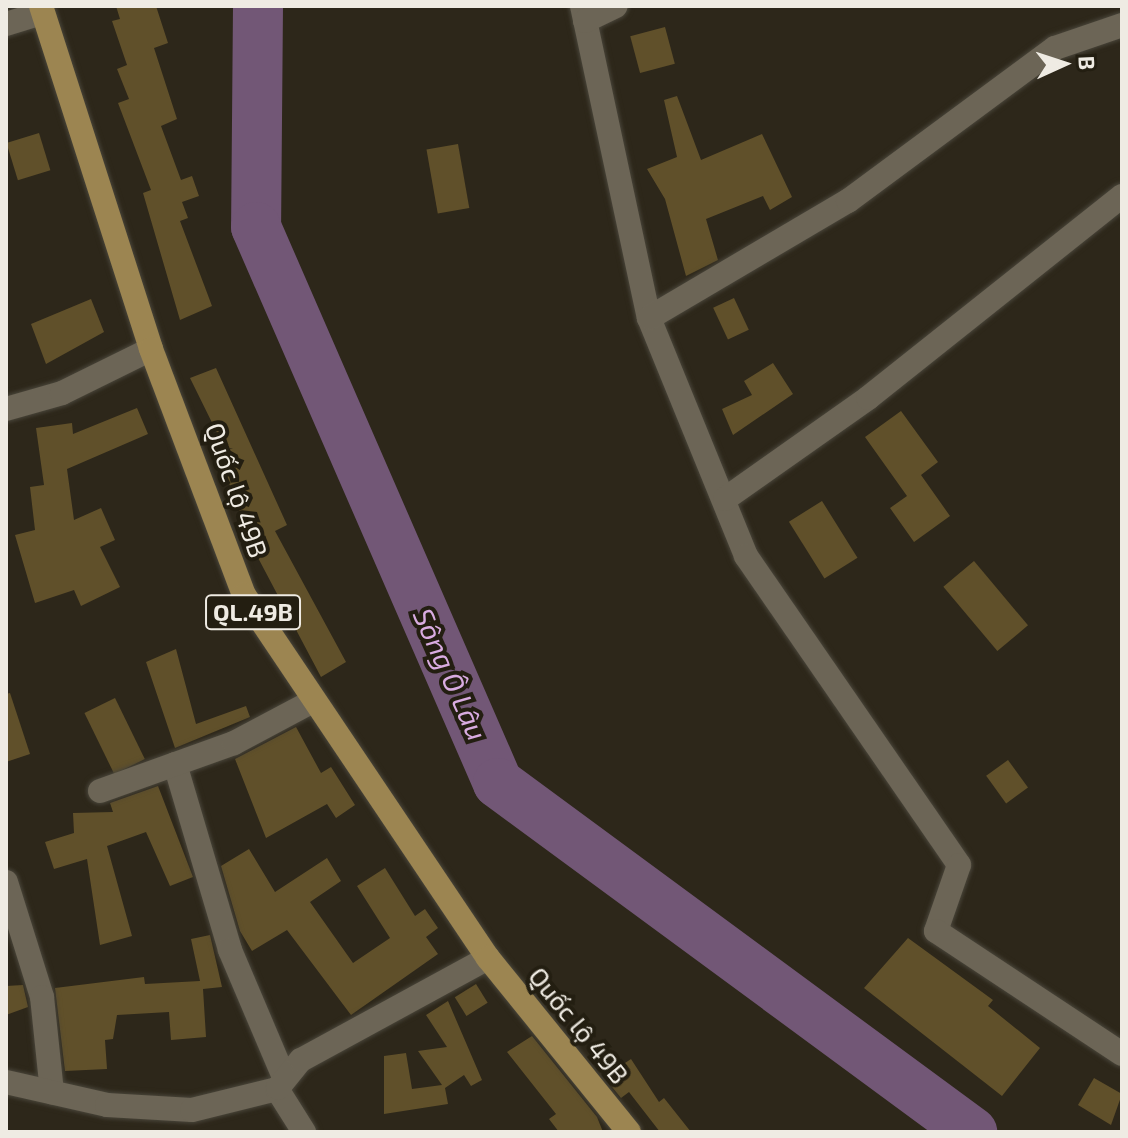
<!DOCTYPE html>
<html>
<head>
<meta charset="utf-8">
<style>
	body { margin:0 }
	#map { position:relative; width:1128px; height:1138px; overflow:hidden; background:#2d271a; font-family:"Exo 2",sans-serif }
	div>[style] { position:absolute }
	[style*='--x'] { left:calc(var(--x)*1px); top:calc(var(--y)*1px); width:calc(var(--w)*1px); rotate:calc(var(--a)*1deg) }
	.river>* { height:50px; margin:-25px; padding:0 25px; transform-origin:25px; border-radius:25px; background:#725776 }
	.building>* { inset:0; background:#60502a; transform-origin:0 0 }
	.roads { filter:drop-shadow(0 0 2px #49453a) drop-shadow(0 0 2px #49453a) }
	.minor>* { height:24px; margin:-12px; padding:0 12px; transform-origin:12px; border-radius:12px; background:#6c6556 }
	.major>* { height:24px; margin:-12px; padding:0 12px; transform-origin:12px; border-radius:12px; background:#9c8551 }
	span { translate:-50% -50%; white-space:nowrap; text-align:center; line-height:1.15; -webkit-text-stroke:8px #231e11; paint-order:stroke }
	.shield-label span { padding:2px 6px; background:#231e11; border:2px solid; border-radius:6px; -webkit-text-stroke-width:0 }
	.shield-label { font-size:24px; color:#efebe3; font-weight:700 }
	.street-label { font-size:26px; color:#efebe3 }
	.water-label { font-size:28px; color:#d9ace1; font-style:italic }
	.frame { position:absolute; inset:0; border:8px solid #efebe3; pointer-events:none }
	.north { position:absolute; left:1024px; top:24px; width:80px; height:80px; -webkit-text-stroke:6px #231e11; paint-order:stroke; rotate:87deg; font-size:22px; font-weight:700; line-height:32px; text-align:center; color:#efebe3 }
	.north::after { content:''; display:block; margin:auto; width:28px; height:36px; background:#efebe3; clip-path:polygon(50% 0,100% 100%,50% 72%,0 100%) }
</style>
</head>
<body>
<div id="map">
	<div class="river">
		<div style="--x:258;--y:6;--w:221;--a:90.5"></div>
		<div style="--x:256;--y:227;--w:606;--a:66.48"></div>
		<div style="--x:498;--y:783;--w:589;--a:36.36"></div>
	</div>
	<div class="building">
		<div style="clip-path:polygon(116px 6px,156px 6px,168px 43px,154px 48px,177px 119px,161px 126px,181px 180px,192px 176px,199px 196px,182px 202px,188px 218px,180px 221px,212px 306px,180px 320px,143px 193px,151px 190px,118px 103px,129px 99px,117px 69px,127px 65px,112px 21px,120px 19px)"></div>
		<div style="left:665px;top:27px;width:38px;height:36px;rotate:75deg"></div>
		<div style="clip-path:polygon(677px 96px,701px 160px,762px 134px,792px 197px,770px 210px,763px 196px,706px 219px,718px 260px,686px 276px,665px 199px,647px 169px,677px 157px,664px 100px)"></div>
		<div style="left:39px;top:133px;width:39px;height:34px;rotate:73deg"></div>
		<div style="left:458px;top:144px;width:65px;height:32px;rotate:80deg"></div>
		<div style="left:734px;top:298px;width:35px;height:23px;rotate:65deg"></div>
		<div style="clip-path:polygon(91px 299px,104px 332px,46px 364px,31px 324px)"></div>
		<div style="clip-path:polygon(773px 363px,793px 394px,733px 435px,722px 409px,752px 395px,744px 381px)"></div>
		<div style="clip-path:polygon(216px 368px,287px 525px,275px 531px,346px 662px,321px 677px,256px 554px,224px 470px,232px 466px,226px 451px,233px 448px,225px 449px,190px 378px)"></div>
		<div style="clip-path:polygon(137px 408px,148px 434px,67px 469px,74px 520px,101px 508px,115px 540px,100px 547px,120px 587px,81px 606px,74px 590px,35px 603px,15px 535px,35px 530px,30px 487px,44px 485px,36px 428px,72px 423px,73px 434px)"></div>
		<div style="clip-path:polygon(901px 411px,938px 462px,921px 475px,950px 516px,914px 542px,890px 508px,907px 496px,865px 437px)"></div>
		<div style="left:822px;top:501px;width:67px;height:39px;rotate:58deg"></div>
		<div style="left:974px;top:561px;width:84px;height:40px;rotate:50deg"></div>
		<div style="clip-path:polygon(176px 649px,196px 724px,246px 706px,250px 717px,175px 748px,146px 662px)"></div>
		<div style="clip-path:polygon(10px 693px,30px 754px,6px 762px,6px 694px)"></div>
		<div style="left:115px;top:698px;width:68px;height:34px;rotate:64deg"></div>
		<div style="clip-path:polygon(296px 727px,321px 773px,331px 767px,355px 805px,336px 818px,327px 804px,266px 838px,235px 759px)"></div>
		<div style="left:1008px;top:760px;width:34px;height:27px;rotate:54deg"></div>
		<div style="clip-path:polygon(158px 786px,193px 877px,170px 886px,146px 832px,107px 846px,132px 936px,100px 945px,87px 859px,54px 869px,45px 842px,74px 833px,73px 813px,113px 812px,110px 803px)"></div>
		<div style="clip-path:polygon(249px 849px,275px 892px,327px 858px,341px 881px,310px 902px,353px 963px,390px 938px,357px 886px,385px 868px,415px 916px,425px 909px,438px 928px,426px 937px,438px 954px,351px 1015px,287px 930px,252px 951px,240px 931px,221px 866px)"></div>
		<div style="clip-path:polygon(210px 935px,222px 987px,203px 989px,206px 1037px,171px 1040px,169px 1012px,117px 1015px,113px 1039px,105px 1040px,107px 1069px,65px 1071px,55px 988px,144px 977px,145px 984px,200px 981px,191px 939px)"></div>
		<div style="clip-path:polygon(908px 938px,993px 1000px,988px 1006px,1040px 1048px,1002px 1096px,864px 988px)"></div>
		<div style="left:476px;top:984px;width:22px;height:25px;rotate:58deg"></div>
		<div style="clip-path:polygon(23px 985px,28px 1007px,6px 1015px,6px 986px)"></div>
		<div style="clip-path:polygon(448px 1001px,482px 1080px,471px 1086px,464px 1075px,445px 1088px,448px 1104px,384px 1114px,384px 1056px,406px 1053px,412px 1089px,442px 1085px,418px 1051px,447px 1047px,426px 1015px)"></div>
		<div style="clip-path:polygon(532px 1036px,597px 1117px,603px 1132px,559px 1132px,549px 1119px,556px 1114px,507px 1052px)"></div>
		<div style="clip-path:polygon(631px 1059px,659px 1102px,664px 1098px,691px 1132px,660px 1132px,629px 1092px,621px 1098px,604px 1077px)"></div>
		<div style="clip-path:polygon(1094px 1078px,1122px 1094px,1111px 1125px,1078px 1105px)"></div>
	</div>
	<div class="roads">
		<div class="minor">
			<div style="--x:582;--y:6;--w:319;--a:77.9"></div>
			<div style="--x:649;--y:318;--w:257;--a:67.8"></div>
			<div style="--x:746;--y:556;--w:375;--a:55.4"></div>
			<div style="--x:959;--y:865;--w:70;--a:109.2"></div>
			<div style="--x:936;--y:931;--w:223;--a:33.5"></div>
			<div style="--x:585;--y:21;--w:34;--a:-26"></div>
			<div style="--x:6;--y:24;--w:38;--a:-17"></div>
			<div style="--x:649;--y:318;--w:231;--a:-30.5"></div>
			<div style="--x:848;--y:201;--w:257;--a:-36.5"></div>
			<div style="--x:1055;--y:48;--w:71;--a:-18.9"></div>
			<div style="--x:6;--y:409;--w:58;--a:-15.9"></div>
			<div style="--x:62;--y:393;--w:99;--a:-26.3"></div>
			<div style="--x:725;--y:499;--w:175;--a:-35.2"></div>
			<div style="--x:868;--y:398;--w:325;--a:-38.5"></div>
			<div style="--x:175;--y:764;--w:194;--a:73.5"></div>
			<div style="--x:230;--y:950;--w:138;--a:67"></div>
			<div style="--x:100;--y:791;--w:142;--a:-19.7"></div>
			<div style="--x:234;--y:743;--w:87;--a:-28"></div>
			<div style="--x:6;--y:882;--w:121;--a:72.6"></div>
			<div style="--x:42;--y:997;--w:96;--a:84"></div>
			<div style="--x:6;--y:1082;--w:104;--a:12.8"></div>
			<div style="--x:107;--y:1105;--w:85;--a:3.4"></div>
			<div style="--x:192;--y:1110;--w:88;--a:-13.9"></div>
			<div style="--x:277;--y:1089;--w:51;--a:57.9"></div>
			<div style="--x:278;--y:1088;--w:36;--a:-51"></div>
			<div style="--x:301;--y:1060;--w:213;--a:-28.6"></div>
		</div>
		<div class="major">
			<div style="--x:41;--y:6;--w:360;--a:72.2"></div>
			<div style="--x:151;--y:349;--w:263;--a:69.3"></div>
			<div style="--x:244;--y:595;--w:437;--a:56.1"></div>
			<div style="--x:488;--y:958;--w:224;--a:51"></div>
		</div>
	</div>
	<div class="shield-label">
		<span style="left:253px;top:612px">QL.49B</span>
	</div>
	<div class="street-label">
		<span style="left:237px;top:490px;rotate:71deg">Quốc lộ 49B</span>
		<span style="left:579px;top:1025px;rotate:51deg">Quốc lộ 49B</span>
	</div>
	<div class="water-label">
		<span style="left:451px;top:674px;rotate:66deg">Sông Ô Lâu</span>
	</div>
	<div class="frame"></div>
	<div class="north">B</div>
</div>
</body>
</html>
